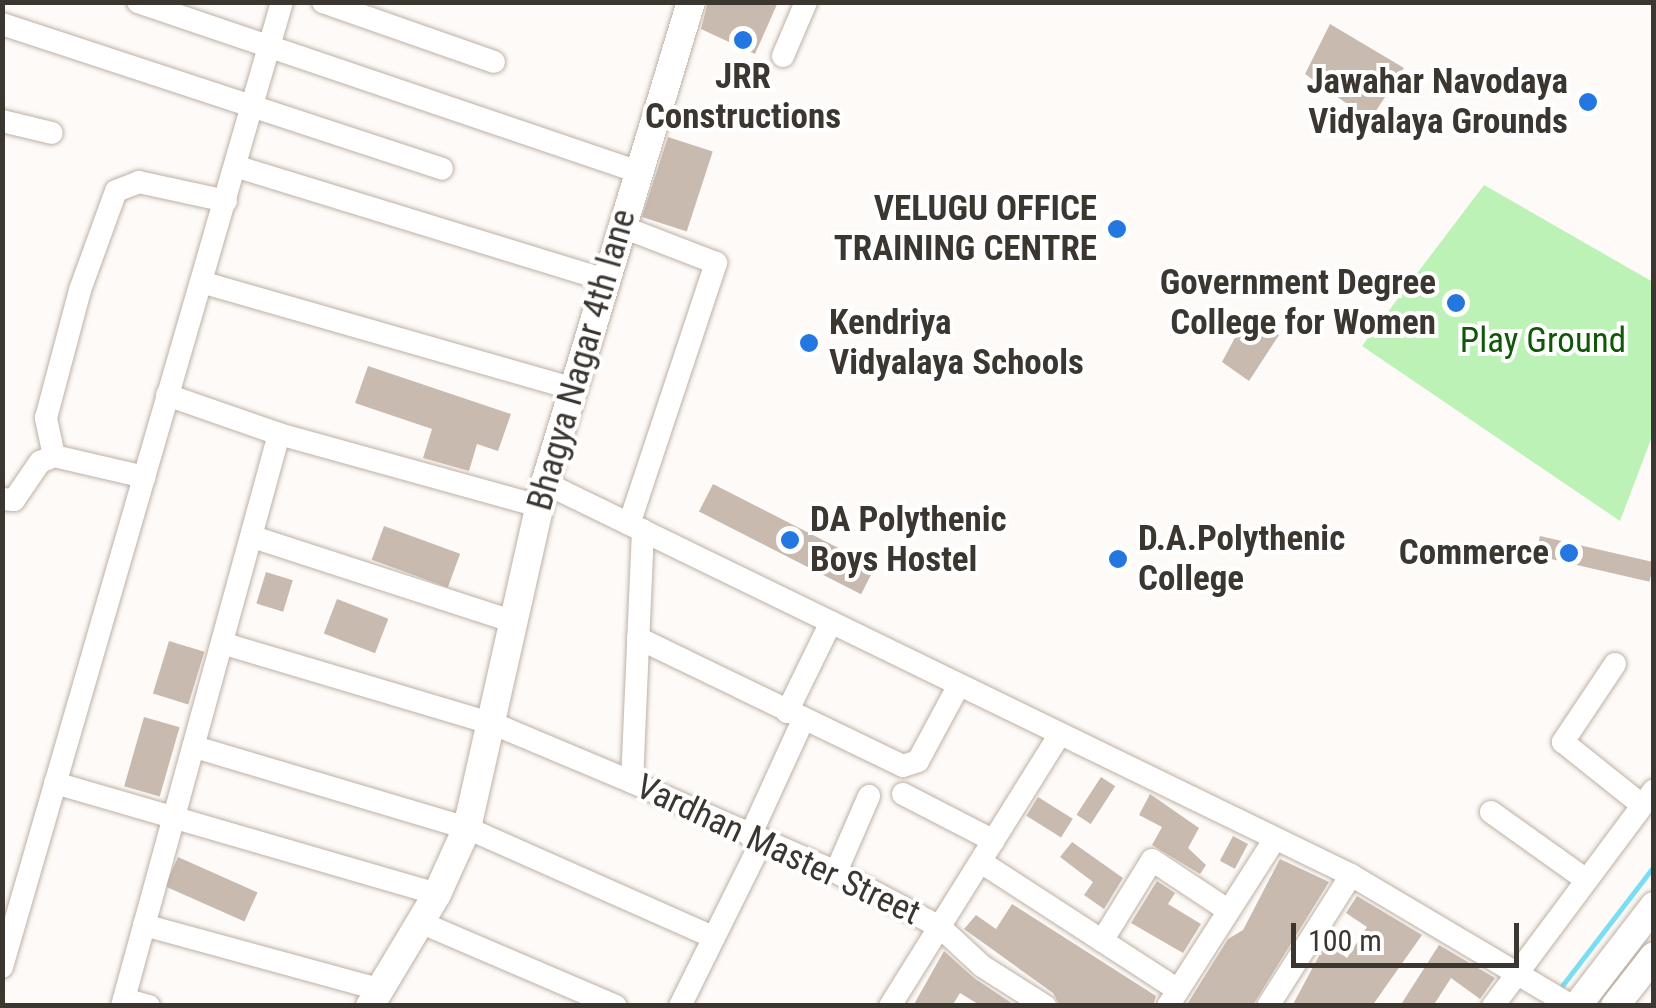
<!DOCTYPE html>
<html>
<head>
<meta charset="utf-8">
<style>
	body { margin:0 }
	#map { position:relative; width:1656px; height:1008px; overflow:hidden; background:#fdfaf7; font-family:"Roboto Condensed",sans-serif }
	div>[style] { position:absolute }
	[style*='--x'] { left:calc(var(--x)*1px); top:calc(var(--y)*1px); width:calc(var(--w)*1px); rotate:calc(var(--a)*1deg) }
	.green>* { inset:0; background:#bdf2b6 }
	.stream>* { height:5px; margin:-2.5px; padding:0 2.5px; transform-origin:2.5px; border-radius:2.5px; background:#79def4 }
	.building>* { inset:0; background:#c9baaf; transform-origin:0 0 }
	.roads { filter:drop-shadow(0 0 2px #beb0a4) drop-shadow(0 0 2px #beb0a4) }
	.minor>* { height:22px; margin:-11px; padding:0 11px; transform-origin:11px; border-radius:11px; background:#fff }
	.major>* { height:28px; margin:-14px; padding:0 14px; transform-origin:14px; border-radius:14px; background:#fff }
	.dots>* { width:28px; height:28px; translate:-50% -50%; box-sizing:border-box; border:5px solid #fff; border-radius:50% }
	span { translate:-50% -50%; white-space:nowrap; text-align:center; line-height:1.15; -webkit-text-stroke:8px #fff; paint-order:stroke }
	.poi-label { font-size:35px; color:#3c3631; font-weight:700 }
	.right { translate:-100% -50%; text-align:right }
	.left { translate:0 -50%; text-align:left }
	.park-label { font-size:35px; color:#0e5806 }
	.street-label { font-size:35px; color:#3c3631 }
	.frame { position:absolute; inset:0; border:5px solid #3c3631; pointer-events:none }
	.scale { position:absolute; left:1291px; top:923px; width:228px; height:45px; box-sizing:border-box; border:5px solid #3c3631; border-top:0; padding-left:12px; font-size:30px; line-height:35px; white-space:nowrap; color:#3c3631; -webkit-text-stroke:8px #fff; paint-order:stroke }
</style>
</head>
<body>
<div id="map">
	<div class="green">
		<div style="clip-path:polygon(1484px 185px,1653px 282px,1653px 434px,1620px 521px,1362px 346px)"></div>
	</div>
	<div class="stream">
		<div style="--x:1558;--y:991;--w:158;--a:-52.5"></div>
	</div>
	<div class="building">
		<div style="clip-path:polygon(708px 2px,778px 2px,755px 54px,701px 29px)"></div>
		<div style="clip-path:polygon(1330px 24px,1404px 68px,1370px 120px,1305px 74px)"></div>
		<div style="left:668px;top:137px;width:47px;height:84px;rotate:18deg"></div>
		<div style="clip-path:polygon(1248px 313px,1279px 335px,1249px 381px,1222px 362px)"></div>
		<div style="clip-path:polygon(368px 366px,511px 414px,498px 451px,477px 444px,469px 471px,423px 458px,432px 429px,355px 403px)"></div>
		<div style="left:713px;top:484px;width:182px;height:31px;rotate:27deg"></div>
		<div style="left:384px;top:526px;width:81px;height:36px;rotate:20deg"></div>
		<div style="left:1540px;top:536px;width:117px;height:20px;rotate:13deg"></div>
		<div style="left:266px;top:572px;width:28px;height:33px;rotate:17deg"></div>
		<div style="left:337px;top:599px;width:55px;height:37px;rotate:21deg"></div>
		<div style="left:169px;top:641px;width:37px;height:55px;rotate:17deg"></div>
		<div style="left:144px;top:717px;width:37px;height:72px;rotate:16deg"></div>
		<div style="left:1101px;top:777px;width:17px;height:45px;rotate:33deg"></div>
		<div style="clip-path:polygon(1150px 794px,1199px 828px,1188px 848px,1206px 865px,1200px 874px,1152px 845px,1162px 827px,1139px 815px)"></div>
		<div style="left:1038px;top:797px;width:41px;height:22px;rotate:32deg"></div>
		<div style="left:1233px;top:836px;width:17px;height:28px;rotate:28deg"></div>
		<div style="clip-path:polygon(1072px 842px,1123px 878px,1104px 909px,1084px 895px,1093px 882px,1060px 857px)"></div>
		<div style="left:178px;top:857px;width:87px;height:32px;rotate:24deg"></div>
		<div style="clip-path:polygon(1280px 859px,1329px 882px,1253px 1005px,1186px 1006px,1228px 939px,1243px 930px)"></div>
		<div style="clip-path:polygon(1157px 881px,1175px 893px,1168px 904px,1201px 924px,1183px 953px,1131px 923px)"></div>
		<div style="clip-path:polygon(1357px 896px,1422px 935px,1372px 1006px,1292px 1006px,1326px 943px,1347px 958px,1367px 927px,1346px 913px)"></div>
		<div style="clip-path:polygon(1012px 904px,1156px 996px,1153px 1006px,1060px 1006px,1053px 993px,964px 929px,976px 915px,996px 929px)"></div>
		<div style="clip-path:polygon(1439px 945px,1495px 978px,1480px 999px,1451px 978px,1433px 1006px,1400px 1006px)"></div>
		<div style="clip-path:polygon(944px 951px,974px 978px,1016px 1006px,981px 1006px,960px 993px,952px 1006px,913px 1006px)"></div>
	</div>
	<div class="roads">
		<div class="minor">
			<div style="--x:138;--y:2;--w:526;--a:18.75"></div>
			<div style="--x:323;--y:2;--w:181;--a:19.3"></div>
			<div style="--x:2;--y:24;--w:463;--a:18.2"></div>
			<div style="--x:783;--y:56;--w:59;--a:-66.9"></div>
			<div style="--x:2;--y:121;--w:51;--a:13.5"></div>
			<div style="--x:238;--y:167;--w:381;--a:17.1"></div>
			<div style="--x:620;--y:226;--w:103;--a:21.1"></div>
			<div style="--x:716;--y:263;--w:275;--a:108.4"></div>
			<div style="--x:201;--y:282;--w:385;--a:16"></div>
			<div style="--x:167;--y:395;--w:119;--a:19.2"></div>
			<div style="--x:279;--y:434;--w:270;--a:15.5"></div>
			<div style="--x:54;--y:456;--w:39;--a:-102"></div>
			<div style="--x:46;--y:418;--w:132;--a:-75.1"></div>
			<div style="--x:80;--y:290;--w:105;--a:-70"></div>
			<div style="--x:116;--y:191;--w:25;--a:-21"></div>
			<div style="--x:139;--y:182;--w:89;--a:12.3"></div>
			<div style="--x:545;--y:483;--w:896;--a:25.94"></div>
			<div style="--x:1351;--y:875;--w:257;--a:30.7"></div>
			<div style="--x:2;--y:499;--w:12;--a:5"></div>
			<div style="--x:14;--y:500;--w:46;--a:-55.6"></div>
			<div style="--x:40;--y:462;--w:15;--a:-23"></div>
			<div style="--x:54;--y:456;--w:93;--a:13"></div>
			<div style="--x:253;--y:537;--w:275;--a:18"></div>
			<div style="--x:638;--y:638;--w:294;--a:25.8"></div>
			<div style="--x:903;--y:766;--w:16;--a:-18"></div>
			<div style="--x:918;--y:761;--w:86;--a:-61.7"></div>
			<div style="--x:225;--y:644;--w:281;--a:16.6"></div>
			<div style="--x:494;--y:724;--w:150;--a:22.8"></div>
			<div style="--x:632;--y:782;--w:223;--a:23.8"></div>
			<div style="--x:836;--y:872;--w:118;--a:27.9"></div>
			<div style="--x:940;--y:927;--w:57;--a:42.9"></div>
			<div style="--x:982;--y:966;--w:75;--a:32.4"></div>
			<div style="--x:1615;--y:664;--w:94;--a:123.7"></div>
			<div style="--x:1563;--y:742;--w:101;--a:38.6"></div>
			<div style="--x:787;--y:712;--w:100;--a:-63.9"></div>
			<div style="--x:195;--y:747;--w:284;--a:16.6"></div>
			<div style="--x:467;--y:828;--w:269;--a:23.9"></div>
			<div style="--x:632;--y:782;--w:252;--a:-87.5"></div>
			<div style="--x:55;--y:783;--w:398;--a:16.2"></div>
			<div style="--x:903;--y:794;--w:102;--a:27.3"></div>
			<div style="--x:1491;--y:812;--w:115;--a:35.5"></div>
			<div style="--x:750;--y:836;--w:128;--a:-65.4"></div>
			<div style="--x:981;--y:862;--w:235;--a:33"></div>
			<div style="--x:836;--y:872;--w:83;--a:-66.5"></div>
			<div style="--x:422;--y:923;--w:211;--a:23.2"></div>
			<div style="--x:144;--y:925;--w:246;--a:15.3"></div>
			<div style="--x:1102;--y:941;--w:95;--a:-58.3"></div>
			<div style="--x:1152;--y:860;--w:92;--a:33.5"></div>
			<div style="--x:2;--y:967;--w:1005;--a:-73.82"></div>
			<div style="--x:124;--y:999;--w:26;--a:16"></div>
			<div style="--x:122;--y:1006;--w:593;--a:-74.65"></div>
			<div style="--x:680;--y:1006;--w:184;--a:-63.6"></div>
			<div style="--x:890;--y:1006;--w:321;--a:-58"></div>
			<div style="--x:1168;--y:1006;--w:197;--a:-57.4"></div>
			<div style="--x:1268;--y:1006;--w:155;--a:-57.6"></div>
			<div style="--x:1493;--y:1006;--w:269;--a:-53.3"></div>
		</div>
		<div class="major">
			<div style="--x:370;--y:1006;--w:131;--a:-59.1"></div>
			<div style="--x:437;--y:894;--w:72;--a:-65.6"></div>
			<div style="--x:467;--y:828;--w:354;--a:-77.3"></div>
			<div style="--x:545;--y:483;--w:503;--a:-73.12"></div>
			<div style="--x:1577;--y:1006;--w:126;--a:-52.4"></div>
			<div style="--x:1615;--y:1006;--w:63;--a:-52"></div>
		</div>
	</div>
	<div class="dots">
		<div style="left:743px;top:40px;background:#2476e1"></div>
		<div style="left:1588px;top:102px;background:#2476e1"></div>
		<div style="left:1117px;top:229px;background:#2476e1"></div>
		<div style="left:1456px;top:303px;background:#2476e1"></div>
		<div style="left:809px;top:343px;background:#2476e1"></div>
		<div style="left:790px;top:540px;background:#2476e1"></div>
		<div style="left:1569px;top:553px;background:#2476e1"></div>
		<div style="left:1118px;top:559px;background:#2476e1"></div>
	</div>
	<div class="poi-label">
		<span style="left:743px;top:97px">JRR<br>Constructions</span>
		<span class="right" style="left:1568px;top:102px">Jawahar Navodaya<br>Vidyalaya Grounds</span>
		<span class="right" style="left:1097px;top:229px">VELUGU OFFICE<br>TRAINING CENTRE</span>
		<span class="right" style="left:1436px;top:303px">Government Degree<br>College for Women</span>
		<span class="left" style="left:829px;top:343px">Kendriya<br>Vidyalaya Schools</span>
		<span class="left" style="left:810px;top:540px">DA Polythenic<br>Boys Hostel</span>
		<span class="left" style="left:1138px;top:559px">D.A.Polythenic<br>College</span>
		<span class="right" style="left:1549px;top:553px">Commerce</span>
	</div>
	<div class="park-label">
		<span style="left:1543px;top:341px">Play Ground</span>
	</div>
	<div class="street-label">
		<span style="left:582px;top:360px;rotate:-74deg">Bhagya Nagar 4th lane</span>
		<span style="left:778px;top:850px;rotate:25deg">Vardhan Master Street</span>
	</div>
	<div class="frame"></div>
	<div class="scale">100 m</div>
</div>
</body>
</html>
